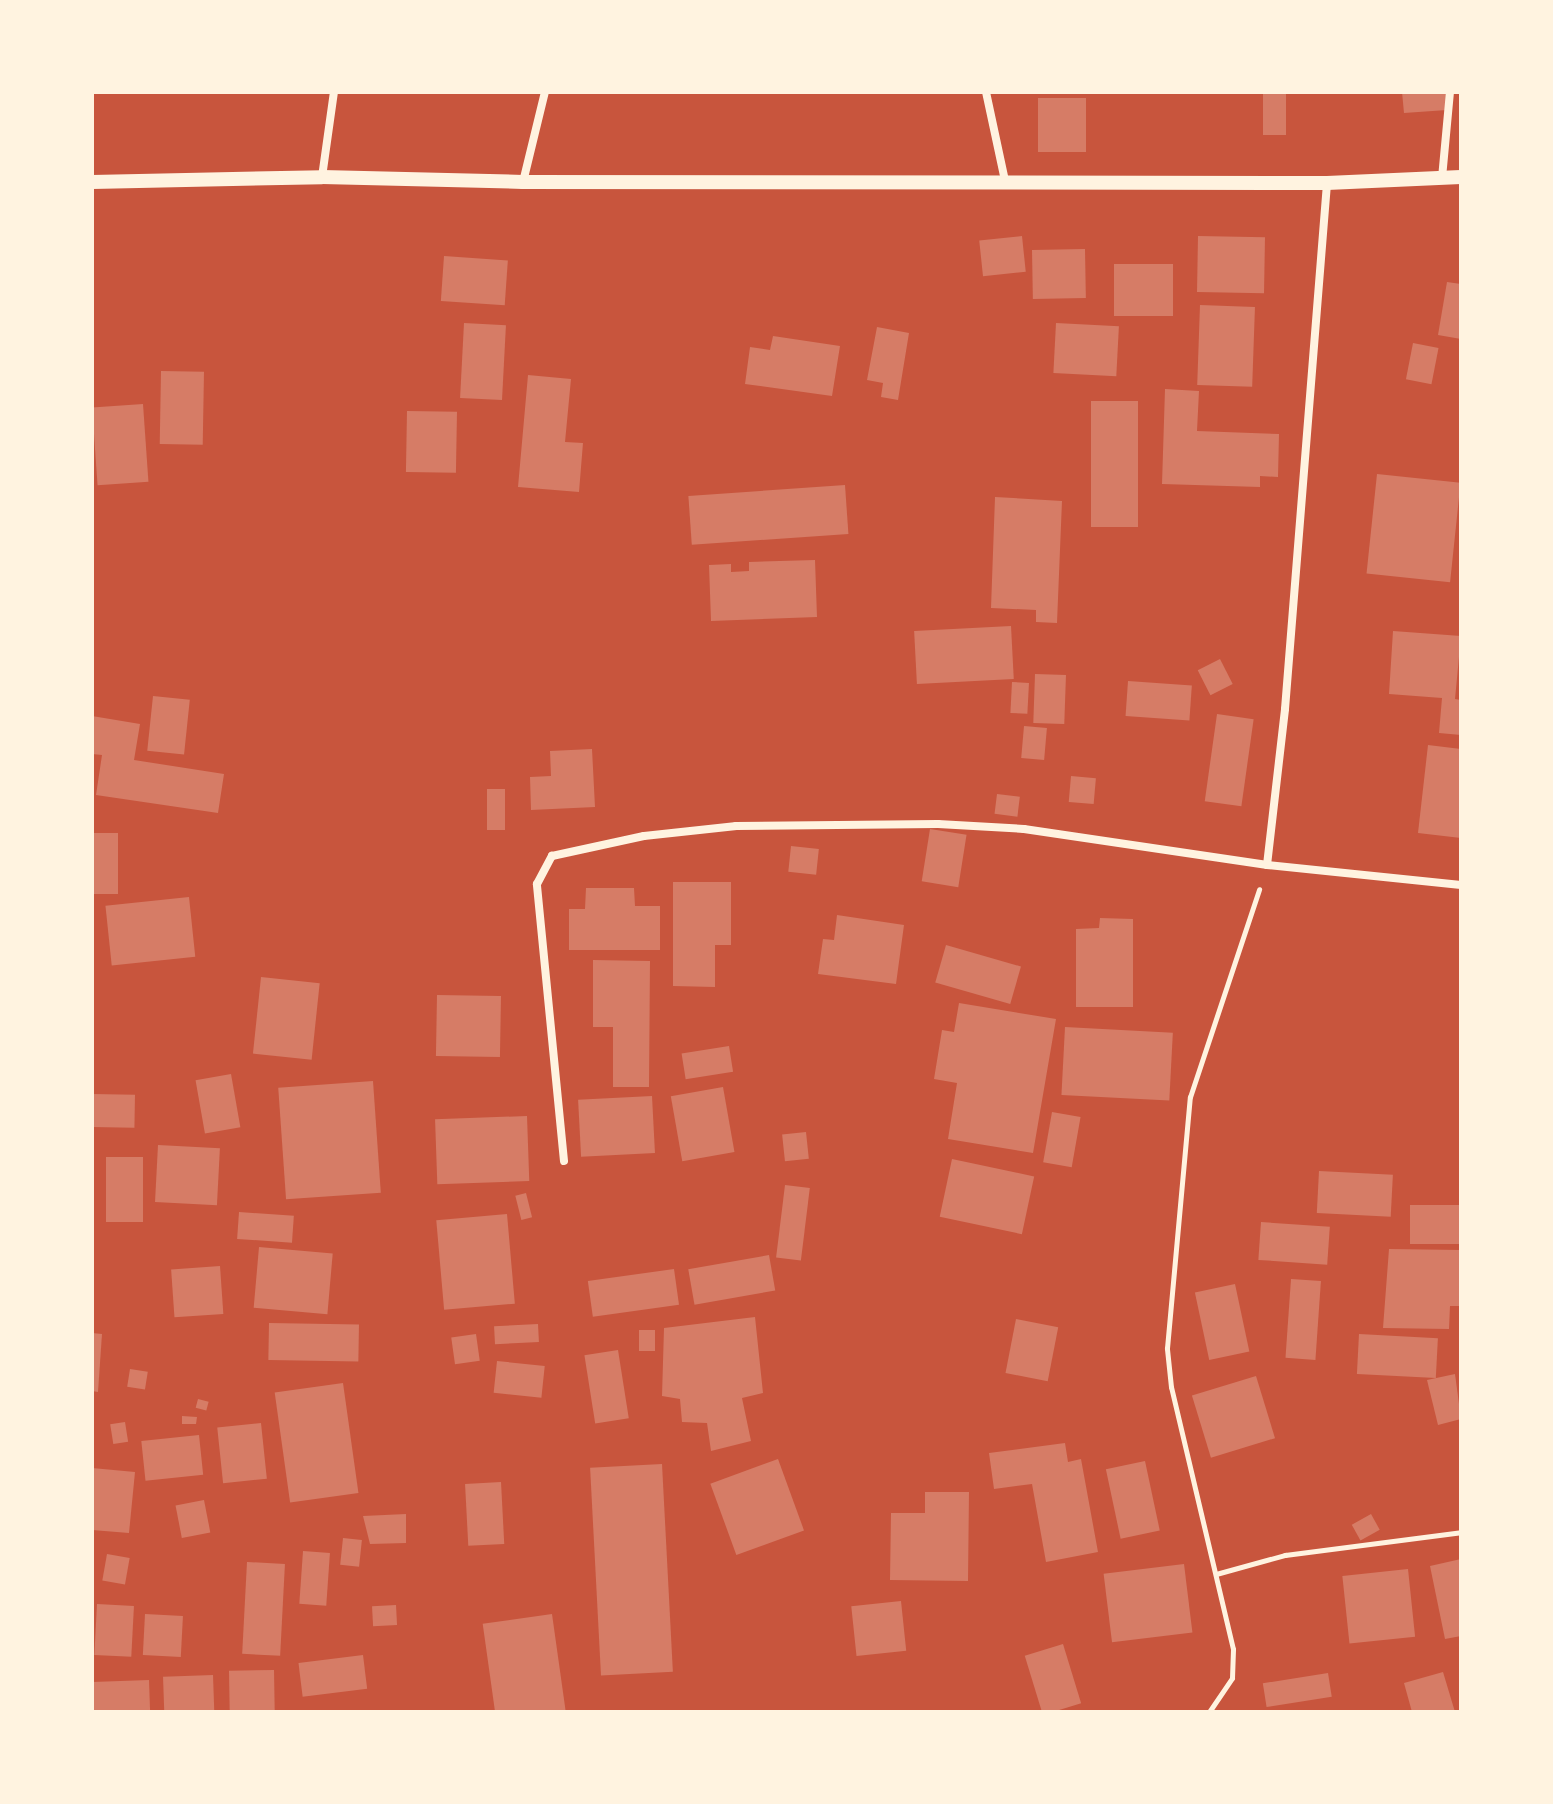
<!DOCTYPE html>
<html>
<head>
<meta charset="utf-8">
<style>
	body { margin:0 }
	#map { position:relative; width:1553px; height:1804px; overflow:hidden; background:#c8553d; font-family:Commissioner,sans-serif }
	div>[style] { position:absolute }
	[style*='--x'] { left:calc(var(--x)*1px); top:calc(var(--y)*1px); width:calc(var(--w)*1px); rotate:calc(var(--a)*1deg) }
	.building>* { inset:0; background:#d67c66; transform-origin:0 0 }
	.path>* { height:5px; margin:-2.5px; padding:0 2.5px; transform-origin:2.5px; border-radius:2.5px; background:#fff3e0 }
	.minor>* { height:8px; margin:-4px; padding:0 4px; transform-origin:4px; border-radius:4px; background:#fff3e0 }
	.tertiary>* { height:14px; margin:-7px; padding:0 7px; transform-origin:7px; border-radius:7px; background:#fff3e0 }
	span { translate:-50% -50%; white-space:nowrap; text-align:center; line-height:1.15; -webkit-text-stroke:6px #fff3e0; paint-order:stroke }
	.frame { position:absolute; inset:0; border:94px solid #fff3e0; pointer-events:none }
</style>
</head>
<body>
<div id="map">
	<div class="building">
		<div style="left:1263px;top:92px;width:23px;height:43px"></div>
		<div style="clip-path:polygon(1402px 92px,1446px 92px,1447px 110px,1404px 113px)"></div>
		<div style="left:1038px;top:98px;width:48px;height:54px"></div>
		<div style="left:1022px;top:236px;width:36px;height:43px;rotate:84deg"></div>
		<div style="left:1198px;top:236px;width:67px;height:56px;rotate:1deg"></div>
		<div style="left:1085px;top:249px;width:49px;height:53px;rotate:89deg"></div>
		<div style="left:444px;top:256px;width:64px;height:45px;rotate:4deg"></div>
		<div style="left:1114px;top:264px;width:59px;height:52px"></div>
		<div style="clip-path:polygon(1447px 282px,1461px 284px,1461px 339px,1438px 335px)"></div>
		<div style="left:1200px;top:305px;width:55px;height:80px;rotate:2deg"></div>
		<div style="left:464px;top:323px;width:42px;height:75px;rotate:3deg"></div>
		<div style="left:1056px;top:323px;width:63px;height:50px;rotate:3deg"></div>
		<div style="clip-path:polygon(877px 327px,909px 333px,898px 400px,881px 397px,883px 383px,867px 380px)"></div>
		<div style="clip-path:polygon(773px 336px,840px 346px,832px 396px,745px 384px,750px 347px,770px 350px)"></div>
		<div style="left:1413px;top:343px;width:26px;height:37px;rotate:11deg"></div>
		<div style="left:161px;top:371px;width:43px;height:73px;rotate:1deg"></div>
		<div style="clip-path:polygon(528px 375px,571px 379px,565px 442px,583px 443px,579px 492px,518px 487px)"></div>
		<div style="clip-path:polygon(1165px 389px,1199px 391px,1197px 431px,1279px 434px,1278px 477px,1260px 476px,1260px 487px,1162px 484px)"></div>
		<div style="left:1091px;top:401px;width:47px;height:126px"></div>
		<div style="left:143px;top:404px;width:78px;height:51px;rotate:86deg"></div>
		<div style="left:407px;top:411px;width:50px;height:61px;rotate:1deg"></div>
		<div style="left:1377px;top:474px;width:84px;height:100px;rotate:6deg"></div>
		<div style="left:845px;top:485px;width:49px;height:157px;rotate:86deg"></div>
		<div style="clip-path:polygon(995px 497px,1062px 501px,1057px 623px,1036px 622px,1036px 610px,991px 608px)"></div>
		<div style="clip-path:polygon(815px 560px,817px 617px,711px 621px,709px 565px,731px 564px,731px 572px,749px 571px,749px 562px)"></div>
		<div style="left:1011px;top:626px;width:53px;height:97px;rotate:87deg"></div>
		<div style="clip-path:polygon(1393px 631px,1461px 636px,1455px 699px,1461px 700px,1461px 735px,1439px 733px,1442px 698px,1389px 694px)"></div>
		<div style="left:1220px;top:659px;width:28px;height:25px;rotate:63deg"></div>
		<div style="left:1035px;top:674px;width:31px;height:49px;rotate:2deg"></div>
		<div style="left:1128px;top:681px;width:64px;height:35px;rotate:4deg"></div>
		<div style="left:1012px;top:682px;width:17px;height:31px;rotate:3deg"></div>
		<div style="left:153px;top:696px;width:37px;height:55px;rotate:6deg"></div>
		<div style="left:1217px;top:714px;width:37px;height:88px;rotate:8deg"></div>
		<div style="clip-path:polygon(92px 716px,140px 724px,134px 760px,224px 774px,218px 813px,96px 795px,102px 755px,92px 754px)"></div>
		<div style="left:1024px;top:726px;width:23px;height:32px;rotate:5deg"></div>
		<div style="clip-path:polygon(1428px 745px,1461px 749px,1461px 838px,1418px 833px)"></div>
		<div style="clip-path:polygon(592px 749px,595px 807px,531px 810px,530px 777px,551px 776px,550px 751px)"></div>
		<div style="left:1071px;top:776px;width:25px;height:26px;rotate:5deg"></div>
		<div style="left:487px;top:789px;width:18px;height:41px"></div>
		<div style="left:997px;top:794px;width:23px;height:20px;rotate:7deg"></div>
		<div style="left:930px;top:829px;width:37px;height:53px;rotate:9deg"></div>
		<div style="left:92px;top:833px;width:26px;height:61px"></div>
		<div style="left:791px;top:846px;width:28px;height:26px;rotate:6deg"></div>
		<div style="clip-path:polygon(673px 882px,731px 882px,731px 945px,715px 945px,715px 987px,673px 986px)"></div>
		<div style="clip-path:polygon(586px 888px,634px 888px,635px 906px,660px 906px,660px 950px,569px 950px,569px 909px,585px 909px)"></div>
		<div style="left:189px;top:897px;width:60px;height:84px;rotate:84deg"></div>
		<div style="clip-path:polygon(837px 915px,904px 925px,896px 984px,818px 974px,823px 939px,834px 940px)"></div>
		<div style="clip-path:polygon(1100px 918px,1133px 919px,1133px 1007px,1076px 1007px,1076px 929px,1099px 928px)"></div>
		<div style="left:946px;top:945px;width:78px;height:39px;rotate:16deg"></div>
		<div style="clip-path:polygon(593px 960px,650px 961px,649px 1087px,613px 1087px,613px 1027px,593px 1027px)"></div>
		<div style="left:261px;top:977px;width:59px;height:77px;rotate:6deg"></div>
		<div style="left:437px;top:995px;width:64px;height:61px;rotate:1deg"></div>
		<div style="clip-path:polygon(959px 1003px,1056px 1019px,1033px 1153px,948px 1139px,957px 1083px,934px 1079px,942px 1030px,954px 1032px)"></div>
		<div style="left:1065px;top:1027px;width:108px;height:68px;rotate:3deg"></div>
		<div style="left:729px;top:1046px;width:26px;height:48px;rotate:81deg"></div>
		<div style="left:231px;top:1074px;width:54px;height:36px;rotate:80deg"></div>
		<div style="left:373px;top:1081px;width:112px;height:95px;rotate:86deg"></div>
		<div style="left:723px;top:1087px;width:66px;height:53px;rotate:80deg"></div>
		<div style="left:92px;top:1094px;width:43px;height:33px;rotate:1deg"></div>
		<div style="left:652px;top:1096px;width:57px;height:74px;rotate:87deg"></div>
		<div style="left:1052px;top:1112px;width:29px;height:51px;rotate:10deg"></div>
		<div style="left:527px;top:1116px;width:65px;height:92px;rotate:88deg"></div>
		<div style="left:806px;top:1132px;width:27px;height:24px;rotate:84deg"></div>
		<div style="left:158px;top:1145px;width:62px;height:57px;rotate:3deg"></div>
		<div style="left:106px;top:1157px;width:37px;height:65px"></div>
		<div style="left:952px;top:1159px;width:84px;height:59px;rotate:12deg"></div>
		<div style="left:1319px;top:1171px;width:74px;height:42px;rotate:3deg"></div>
		<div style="left:785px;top:1185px;width:25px;height:73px;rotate:7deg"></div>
		<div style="left:526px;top:1193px;width:25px;height:11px;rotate:76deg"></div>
		<div style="left:1410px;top:1205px;width:51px;height:39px"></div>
		<div style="left:239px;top:1212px;width:55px;height:27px;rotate:4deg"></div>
		<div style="left:507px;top:1214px;width:90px;height:71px;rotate:85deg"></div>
		<div style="left:1261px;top:1222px;width:69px;height:38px;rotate:4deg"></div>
		<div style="left:259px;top:1247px;width:74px;height:61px;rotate:5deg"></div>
		<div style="clip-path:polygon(1389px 1249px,1461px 1250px,1461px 1306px,1450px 1306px,1449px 1329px,1383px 1328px)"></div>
		<div style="left:769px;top:1255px;width:36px;height:82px;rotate:80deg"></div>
		<div style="left:220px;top:1266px;width:48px;height:49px;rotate:86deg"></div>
		<div style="left:674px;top:1269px;width:36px;height:87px;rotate:82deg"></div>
		<div style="left:1291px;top:1279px;width:30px;height:79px;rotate:4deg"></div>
		<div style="left:1235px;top:1284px;width:69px;height:41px;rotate:78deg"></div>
		<div style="clip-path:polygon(755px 1317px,763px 1393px,742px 1398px,751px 1441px,711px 1451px,707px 1423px,682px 1422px,680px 1399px,662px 1396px,664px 1328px)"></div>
		<div style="left:1016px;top:1319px;width:43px;height:55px;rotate:11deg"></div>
		<div style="left:269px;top:1323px;width:90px;height:37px;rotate:1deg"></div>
		<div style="left:538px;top:1324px;width:18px;height:44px;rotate:87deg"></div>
		<div style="left:639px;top:1330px;width:16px;height:21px"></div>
		<div style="clip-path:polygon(92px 1333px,102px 1334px,98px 1392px,92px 1391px)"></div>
		<div style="left:476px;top:1334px;width:27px;height:25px;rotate:82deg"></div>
		<div style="left:1359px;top:1334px;width:79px;height:40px;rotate:3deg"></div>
		<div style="left:618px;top:1350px;width:69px;height:34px;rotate:81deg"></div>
		<div style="left:497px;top:1361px;width:48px;height:32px;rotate:6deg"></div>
		<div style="left:130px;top:1369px;width:18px;height:18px;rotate:9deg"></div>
		<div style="clip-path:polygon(1455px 1374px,1461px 1419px,1438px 1425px,1427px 1380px)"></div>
		<div style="left:1256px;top:1376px;width:65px;height:67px;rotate:73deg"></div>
		<div style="left:343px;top:1383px;width:111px;height:69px;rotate:82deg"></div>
		<div style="left:198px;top:1399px;width:11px;height:9px;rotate:15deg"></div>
		<div style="clip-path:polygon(182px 1416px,197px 1417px,196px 1424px,182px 1424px)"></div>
		<div style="left:125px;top:1422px;width:20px;height:15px;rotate:81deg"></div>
		<div style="left:261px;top:1423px;width:56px;height:44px;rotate:84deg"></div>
		<div style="left:199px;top:1435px;width:40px;height:58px;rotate:84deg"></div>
		<div style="clip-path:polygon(1065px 1443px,1068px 1462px,1081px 1459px,1098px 1552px,1046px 1562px,1032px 1484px,994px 1489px,989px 1453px)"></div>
		<div style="left:778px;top:1459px;width:76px;height:72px;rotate:70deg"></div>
		<div style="left:1145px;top:1461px;width:71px;height:40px;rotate:78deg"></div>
		<div style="left:662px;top:1464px;width:208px;height:72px;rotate:87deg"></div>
		<div style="clip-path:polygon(92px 1468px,135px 1472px,129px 1533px,92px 1530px)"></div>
		<div style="left:501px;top:1482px;width:62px;height:36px;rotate:87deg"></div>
		<div style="clip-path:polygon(925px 1492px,969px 1492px,968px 1581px,890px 1580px,891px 1513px,925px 1513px)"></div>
		<div style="left:204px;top:1500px;width:33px;height:29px;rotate:79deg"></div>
		<div style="clip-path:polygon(406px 1514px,406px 1543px,370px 1544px,363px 1516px)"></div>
		<div style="left:1371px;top:1514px;width:18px;height:22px;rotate:61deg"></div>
		<div style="left:343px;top:1538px;width:19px;height:27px;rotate:6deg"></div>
		<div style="left:303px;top:1551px;width:27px;height:53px;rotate:4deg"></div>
		<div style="left:107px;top:1554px;width:23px;height:27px;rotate:10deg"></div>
		<div style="clip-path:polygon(1461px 1559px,1461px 1636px,1445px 1639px,1430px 1566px)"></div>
		<div style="left:247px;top:1562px;width:38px;height:92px;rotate:3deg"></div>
		<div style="left:1184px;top:1564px;width:69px;height:81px;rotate:83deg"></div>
		<div style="left:1408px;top:1569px;width:68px;height:66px;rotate:84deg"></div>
		<div style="left:901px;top:1601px;width:50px;height:50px;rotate:84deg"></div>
		<div style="left:97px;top:1604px;width:37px;height:51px;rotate:3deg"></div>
		<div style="left:396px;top:1605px;width:20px;height:24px;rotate:87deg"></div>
		<div style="left:145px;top:1614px;width:38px;height:41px;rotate:3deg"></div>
		<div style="left:552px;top:1614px;width:99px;height:70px;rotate:82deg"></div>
		<div style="left:1063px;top:1644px;width:62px;height:40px;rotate:73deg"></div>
		<div style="left:363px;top:1655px;width:34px;height:65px;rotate:83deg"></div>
		<div style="left:274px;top:1670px;width:42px;height:45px;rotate:89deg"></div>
		<div style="clip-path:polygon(1443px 1672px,1455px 1712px,1412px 1712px,1404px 1683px)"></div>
		<div style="left:1328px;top:1673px;width:24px;height:66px;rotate:81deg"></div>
		<div style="left:213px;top:1675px;width:37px;height:50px;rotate:88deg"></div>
		<div style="left:149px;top:1680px;width:32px;height:57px;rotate:88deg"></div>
	</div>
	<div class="path">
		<div style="--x:1216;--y:1574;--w:72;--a:-15.4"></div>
		<div style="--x:1285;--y:1555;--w:177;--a:-7.4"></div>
		<div style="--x:1209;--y:1712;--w:41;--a:-55.9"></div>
		<div style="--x:1232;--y:1678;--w:29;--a:-88"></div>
		<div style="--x:1233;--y:1649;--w:269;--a:-103.3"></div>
		<div style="--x:1171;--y:1387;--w:39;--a:-96"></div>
		<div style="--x:1167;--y:1348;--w:252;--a:-84.8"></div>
		<div style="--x:1190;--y:1097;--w:219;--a:-71.6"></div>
	</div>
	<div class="minor">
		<div style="--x:986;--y:92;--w:91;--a:77.9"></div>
		<div style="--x:322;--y:177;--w:86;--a:-82"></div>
		<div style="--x:1442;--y:178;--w:86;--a:-84.7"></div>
		<div style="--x:523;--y:182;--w:93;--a:-76.3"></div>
		<div style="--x:1267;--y:865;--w:157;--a:-83.4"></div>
		<div style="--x:1285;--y:709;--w:528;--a:-85.43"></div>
		<div style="--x:564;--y:1161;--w:278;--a:-95.6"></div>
		<div style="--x:537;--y:884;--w:32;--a:-62"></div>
		<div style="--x:552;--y:856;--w:94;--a:-12.3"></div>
		<div style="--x:644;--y:836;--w:93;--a:-6.2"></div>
		<div style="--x:736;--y:826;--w:202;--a:-0.6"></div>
		<div style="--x:938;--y:824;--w:86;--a:3.3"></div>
		<div style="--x:1024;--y:829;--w:246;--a:8.4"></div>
		<div style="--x:1267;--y:865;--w:195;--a:5.9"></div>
	</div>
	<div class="tertiary">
		<div style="--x:92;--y:182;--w:230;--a:-1.2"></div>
		<div style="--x:322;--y:177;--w:201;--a:1.4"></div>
		<div style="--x:523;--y:182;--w:804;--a:0.07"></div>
		<div style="--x:1327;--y:183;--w:134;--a:-2.6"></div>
	</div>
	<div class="frame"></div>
</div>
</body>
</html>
